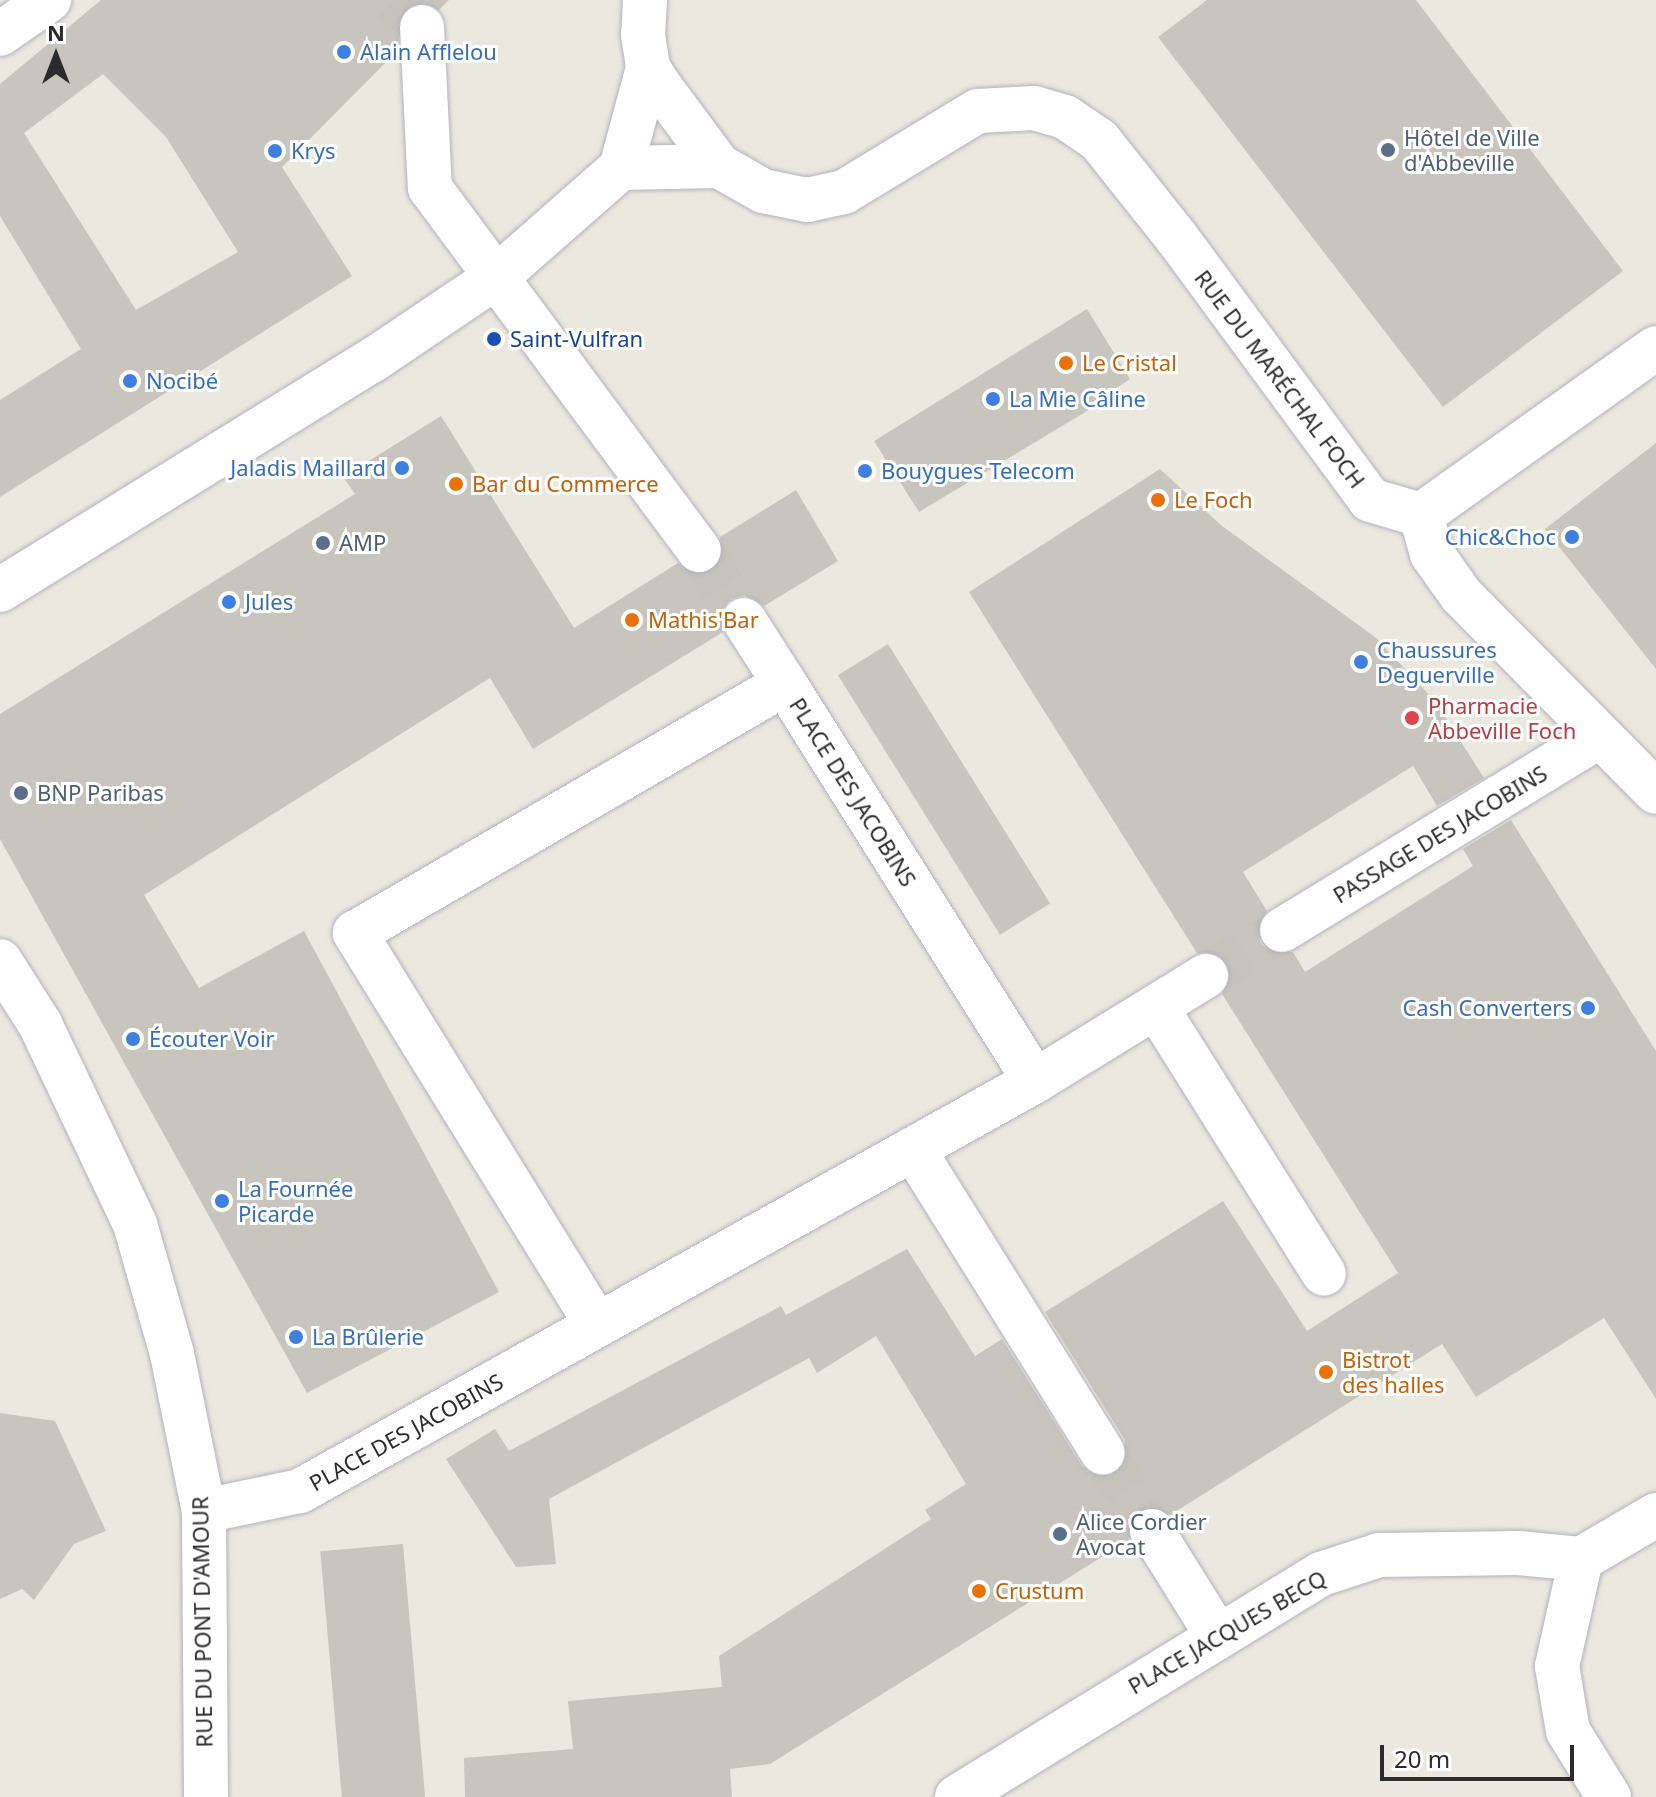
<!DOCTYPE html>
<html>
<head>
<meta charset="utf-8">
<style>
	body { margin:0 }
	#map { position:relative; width:1656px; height:1797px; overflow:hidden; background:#ebe9df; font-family:"Noto Sans",sans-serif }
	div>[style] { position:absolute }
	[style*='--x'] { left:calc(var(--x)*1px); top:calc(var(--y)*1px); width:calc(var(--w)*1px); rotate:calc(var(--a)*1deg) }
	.building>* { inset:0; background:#c7c5be; transform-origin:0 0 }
	.minor-tunnel>* { height:44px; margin-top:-22px; transform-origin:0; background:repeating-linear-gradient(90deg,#c5c3bb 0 44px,transparent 0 66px) }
	.roads { filter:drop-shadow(0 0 2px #b3b2bd) drop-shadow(0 0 2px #b3b2bd) }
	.minor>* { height:44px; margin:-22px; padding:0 22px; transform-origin:22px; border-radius:22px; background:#fff }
	.dots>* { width:22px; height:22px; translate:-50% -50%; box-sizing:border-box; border:4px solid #fff; border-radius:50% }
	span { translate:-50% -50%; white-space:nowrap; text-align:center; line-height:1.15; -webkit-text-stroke:6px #fff; paint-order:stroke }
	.shop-label { font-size:22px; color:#366cbe }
	.left { translate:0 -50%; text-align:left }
	.right { translate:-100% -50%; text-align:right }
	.service-label { font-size:22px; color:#4e5e75 }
	.transit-label { font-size:22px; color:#164399 }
	.food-label { font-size:22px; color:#c56008 }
	.street-label { font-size:22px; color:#2b2b2b }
	.health-label { font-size:22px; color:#be3a42 }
	.north { position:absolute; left:16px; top:16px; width:80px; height:80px; -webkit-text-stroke:6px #fff; paint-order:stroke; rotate:0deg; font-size:22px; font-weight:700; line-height:32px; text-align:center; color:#2b2b2b }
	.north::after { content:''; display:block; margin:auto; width:28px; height:36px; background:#2b2b2b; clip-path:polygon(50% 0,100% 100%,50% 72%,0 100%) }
	.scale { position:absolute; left:1380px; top:1745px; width:194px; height:36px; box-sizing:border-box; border:4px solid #2b2b2b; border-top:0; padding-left:10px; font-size:24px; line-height:28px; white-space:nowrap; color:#2b2b2b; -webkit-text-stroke:6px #fff; paint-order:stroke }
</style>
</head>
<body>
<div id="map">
	<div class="building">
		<div style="clip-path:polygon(evenodd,101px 0,449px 0,439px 10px,422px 2px,408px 6px,400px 16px,398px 50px,282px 167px,352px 276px,0 497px,0 400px,81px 349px,0 216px,0 84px,101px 0,103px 74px,166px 137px,238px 252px,136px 310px,24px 133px,103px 74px)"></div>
		<div style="clip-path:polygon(1207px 0,1416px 0,1623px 271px,1443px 407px,1158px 37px)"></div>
		<div style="clip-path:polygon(1087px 309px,1130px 379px,1110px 392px,1112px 396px,919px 512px,874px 441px)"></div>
		<div style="clip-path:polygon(441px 416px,574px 628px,678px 563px,690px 573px,713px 570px,722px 559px,720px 537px,796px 490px,838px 561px,764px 606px,744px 595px,731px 599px,722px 609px,723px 632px,533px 749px,490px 678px,144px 895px,199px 988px,304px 931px,499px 1292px,307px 1393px,0 839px,0 714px,355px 494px,343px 477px)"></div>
		<div style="clip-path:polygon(1656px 443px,1656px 669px,1545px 529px)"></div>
		<div style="clip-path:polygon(1160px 469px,1222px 526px,1375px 637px,1435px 701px,1484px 778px,1437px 806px,1413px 766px,1243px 872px,1267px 911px,1257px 930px,1261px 944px,1271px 952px,1293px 952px,1305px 972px,1473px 866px,1463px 849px,1511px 820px,1656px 1051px,1656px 1399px,1604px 1318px,1476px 1397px,1442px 1344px,1170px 1515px,1152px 1506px,1138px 1510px,1130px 1520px,1129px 1540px,770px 1764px,730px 1769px,732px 1797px,465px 1797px,464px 1758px,573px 1749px,568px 1701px,722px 1687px,719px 1656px,931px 1519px,925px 1510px,966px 1484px,876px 1336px,817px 1373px,809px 1358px,549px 1499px,556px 1564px,516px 1567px,446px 1459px,495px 1429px,509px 1451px,781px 1306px,786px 1315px,907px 1249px,975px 1356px,1002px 1339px,1082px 1466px,1105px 1478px,1125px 1465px,1125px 1440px,1045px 1312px,1223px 1201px,1307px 1331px,1398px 1273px,1222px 994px,1231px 976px,1227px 962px,1217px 954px,1197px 953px,969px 592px)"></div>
		<div style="left:888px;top:644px;width:306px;height:59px;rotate:58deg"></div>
		<div style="clip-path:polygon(0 1413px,55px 1421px,106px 1531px,74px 1544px,34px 1600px,22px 1589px,0 1599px)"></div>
		<div style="left:403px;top:1544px;width:254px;height:83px;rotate:85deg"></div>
	</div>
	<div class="minor-tunnel">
		<div style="--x:394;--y:0;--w:39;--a:44"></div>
		<div style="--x:699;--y:550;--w:83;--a:57.3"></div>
		<div style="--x:1206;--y:976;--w:89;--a:-31.2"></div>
		<div style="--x:1103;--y:1453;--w:92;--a:57.9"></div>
	</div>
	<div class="roads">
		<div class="minor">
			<div style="--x:645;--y:0;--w:35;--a:93"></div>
			<div style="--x:643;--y:35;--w:33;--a:81"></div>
			<div style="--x:648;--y:68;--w:20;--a:57"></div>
			<div style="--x:659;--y:85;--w:101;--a:53.5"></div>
			<div style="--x:719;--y:166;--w:51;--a:29.6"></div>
			<div style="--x:763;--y:191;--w:45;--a:11.6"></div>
			<div style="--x:807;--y:200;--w:38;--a:-12"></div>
			<div style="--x:844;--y:192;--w:157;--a:-31.2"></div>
			<div style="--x:978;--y:111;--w:56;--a:-3.1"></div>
			<div style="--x:1034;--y:108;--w:32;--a:16"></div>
			<div style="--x:1065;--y:117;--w:41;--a:34.1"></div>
			<div style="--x:1099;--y:140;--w:125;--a:51.5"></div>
			<div style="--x:1177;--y:238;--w:325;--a:53.6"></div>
			<div style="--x:1370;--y:500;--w:53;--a:16.4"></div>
			<div style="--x:422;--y:27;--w:161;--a:87.2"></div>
			<div style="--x:430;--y:188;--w:451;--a:53.4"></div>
			<div style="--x:0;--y:34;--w:60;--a:-34.8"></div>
			<div style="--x:621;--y:168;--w:98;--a:-1.2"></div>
			<div style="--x:1421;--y:515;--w:41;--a:74.2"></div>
			<div style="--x:1432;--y:554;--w:50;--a:54.7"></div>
			<div style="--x:1461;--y:595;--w:277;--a:45.3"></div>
			<div style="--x:1421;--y:515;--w:288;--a:-35.4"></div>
			<div style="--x:0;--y:590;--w:438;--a:-31.7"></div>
			<div style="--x:373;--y:360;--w:152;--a:-34"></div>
			<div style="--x:499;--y:275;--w:162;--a:-41.3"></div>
			<div style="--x:621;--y:168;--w:104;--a:-74.9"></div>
			<div style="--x:744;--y:620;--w:76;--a:57.4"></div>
			<div style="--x:1282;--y:930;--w:370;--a:-31.4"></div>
			<div style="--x:0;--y:961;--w:75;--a:57.6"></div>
			<div style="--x:40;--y:1024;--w:221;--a:64.6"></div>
			<div style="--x:135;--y:1224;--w:135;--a:74.1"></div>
			<div style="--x:172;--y:1354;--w:160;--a:78.5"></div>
			<div style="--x:204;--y:1511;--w:286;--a:89.6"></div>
			<div style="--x:1156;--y:1007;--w:315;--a:57.8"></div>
			<div style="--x:913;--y:1149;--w:358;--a:58"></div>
			<div style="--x:597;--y:1325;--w:461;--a:-121.7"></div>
			<div style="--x:355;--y:933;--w:497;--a:-30.1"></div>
			<div style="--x:785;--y:684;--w:469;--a:57.8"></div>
			<div style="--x:204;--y:1511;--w:98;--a:-11.8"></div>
			<div style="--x:300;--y:1491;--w:842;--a:-29.15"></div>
			<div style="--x:1035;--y:1081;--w:201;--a:-31.6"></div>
			<div style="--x:1152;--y:1531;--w:123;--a:58"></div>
			<div style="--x:1581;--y:1559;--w:110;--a:102.6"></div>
			<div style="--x:1557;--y:1666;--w:66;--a:80.4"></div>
			<div style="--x:1568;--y:1731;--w:78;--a:58.2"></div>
			<div style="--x:957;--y:1797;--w:427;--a:-31.5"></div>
			<div style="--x:1321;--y:1574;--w:61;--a:-18.1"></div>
			<div style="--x:1379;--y:1555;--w:139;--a:-0.8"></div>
			<div style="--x:1518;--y:1553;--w:63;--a:5.4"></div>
			<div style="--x:1581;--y:1559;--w:87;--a:-30.4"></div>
		</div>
	</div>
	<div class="dots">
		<div style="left:344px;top:52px;background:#3f7fe0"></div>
		<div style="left:1388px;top:150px;background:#5c6f8a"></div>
		<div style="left:275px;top:151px;background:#3f7fe0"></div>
		<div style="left:494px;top:339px;background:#1a4fb4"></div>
		<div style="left:1066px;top:363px;background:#e8710a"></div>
		<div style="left:130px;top:381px;background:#3f7fe0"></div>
		<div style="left:993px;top:399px;background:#3f7fe0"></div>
		<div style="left:402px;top:468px;background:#3f7fe0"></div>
		<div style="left:865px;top:471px;background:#3f7fe0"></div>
		<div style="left:456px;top:484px;background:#e8710a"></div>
		<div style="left:1158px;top:500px;background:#e8710a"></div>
		<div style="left:1572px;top:537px;background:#3f7fe0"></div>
		<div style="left:323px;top:543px;background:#5c6f8a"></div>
		<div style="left:229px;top:602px;background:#3f7fe0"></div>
		<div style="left:632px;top:620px;background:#e8710a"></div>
		<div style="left:1361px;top:662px;background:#3f7fe0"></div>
		<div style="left:1412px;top:718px;background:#e0444e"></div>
		<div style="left:21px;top:793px;background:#5c6f8a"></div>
		<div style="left:1588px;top:1008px;background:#3f7fe0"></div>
		<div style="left:133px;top:1039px;background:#3f7fe0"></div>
		<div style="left:222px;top:1201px;background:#3f7fe0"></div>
		<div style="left:296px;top:1337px;background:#3f7fe0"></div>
		<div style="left:1326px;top:1372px;background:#e8710a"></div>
		<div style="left:1060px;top:1534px;background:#5c6f8a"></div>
		<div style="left:979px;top:1591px;background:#e8710a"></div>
	</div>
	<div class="shop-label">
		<span class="left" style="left:360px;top:52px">Alain Afflelou</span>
		<span class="left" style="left:291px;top:151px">Krys</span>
		<span class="left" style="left:146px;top:381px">Nocibé</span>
		<span class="left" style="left:1009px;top:399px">La Mie Câline</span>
		<span class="right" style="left:386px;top:468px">Jaladis Maillard</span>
		<span class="left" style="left:881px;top:471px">Bouygues Telecom</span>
		<span class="right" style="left:1556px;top:537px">Chic&amp;Choc</span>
		<span class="left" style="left:245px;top:602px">Jules</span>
		<span class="left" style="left:1377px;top:662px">Chaussures<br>Deguerville</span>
		<span class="right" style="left:1572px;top:1008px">Cash Converters</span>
		<span class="left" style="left:149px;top:1039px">Écouter Voir</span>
		<span class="left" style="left:238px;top:1201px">La Fournée<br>Picarde</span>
		<span class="left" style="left:312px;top:1337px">La Brûlerie</span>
	</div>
	<div class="service-label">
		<span class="left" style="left:1404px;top:150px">Hôtel de Ville<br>d'Abbeville</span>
		<span class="left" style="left:339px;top:543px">AMP</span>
		<span class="left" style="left:37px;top:793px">BNP Paribas</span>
		<span class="left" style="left:1076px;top:1534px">Alice Cordier<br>Avocat</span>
	</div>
	<div class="transit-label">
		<span class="left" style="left:510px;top:339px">Saint-Vulfran</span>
	</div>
	<div class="food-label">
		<span class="left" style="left:1082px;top:363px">Le Cristal</span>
		<span class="left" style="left:472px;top:484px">Bar du Commerce</span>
		<span class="left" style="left:1174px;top:500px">Le Foch</span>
		<span class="left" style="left:648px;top:620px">Mathis'Bar</span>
		<span class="left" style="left:1342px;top:1372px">Bistrot<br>des halles</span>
		<span class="left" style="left:995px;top:1591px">Crustum</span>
	</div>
	<div class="street-label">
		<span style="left:1280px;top:379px;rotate:53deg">RUE DU MARÉCHAL FOCH</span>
		<span style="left:853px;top:792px;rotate:58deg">PLACE DES JACOBINS</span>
		<span style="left:1440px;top:834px;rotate:-31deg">PASSAGE DES JACOBINS</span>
		<span style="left:406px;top:1432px;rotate:-29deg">PLACE DES JACOBINS</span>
		<span style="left:202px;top:1622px;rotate:-91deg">RUE DU PONT D'AMOUR</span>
		<span style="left:1227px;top:1632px;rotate:-30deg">PLACE JACQUES BECQ</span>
	</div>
	<div class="health-label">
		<span class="left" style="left:1428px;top:718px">Pharmacie<br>Abbeville Foch</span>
	</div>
	<div class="north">N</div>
	<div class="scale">20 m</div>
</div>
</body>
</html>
